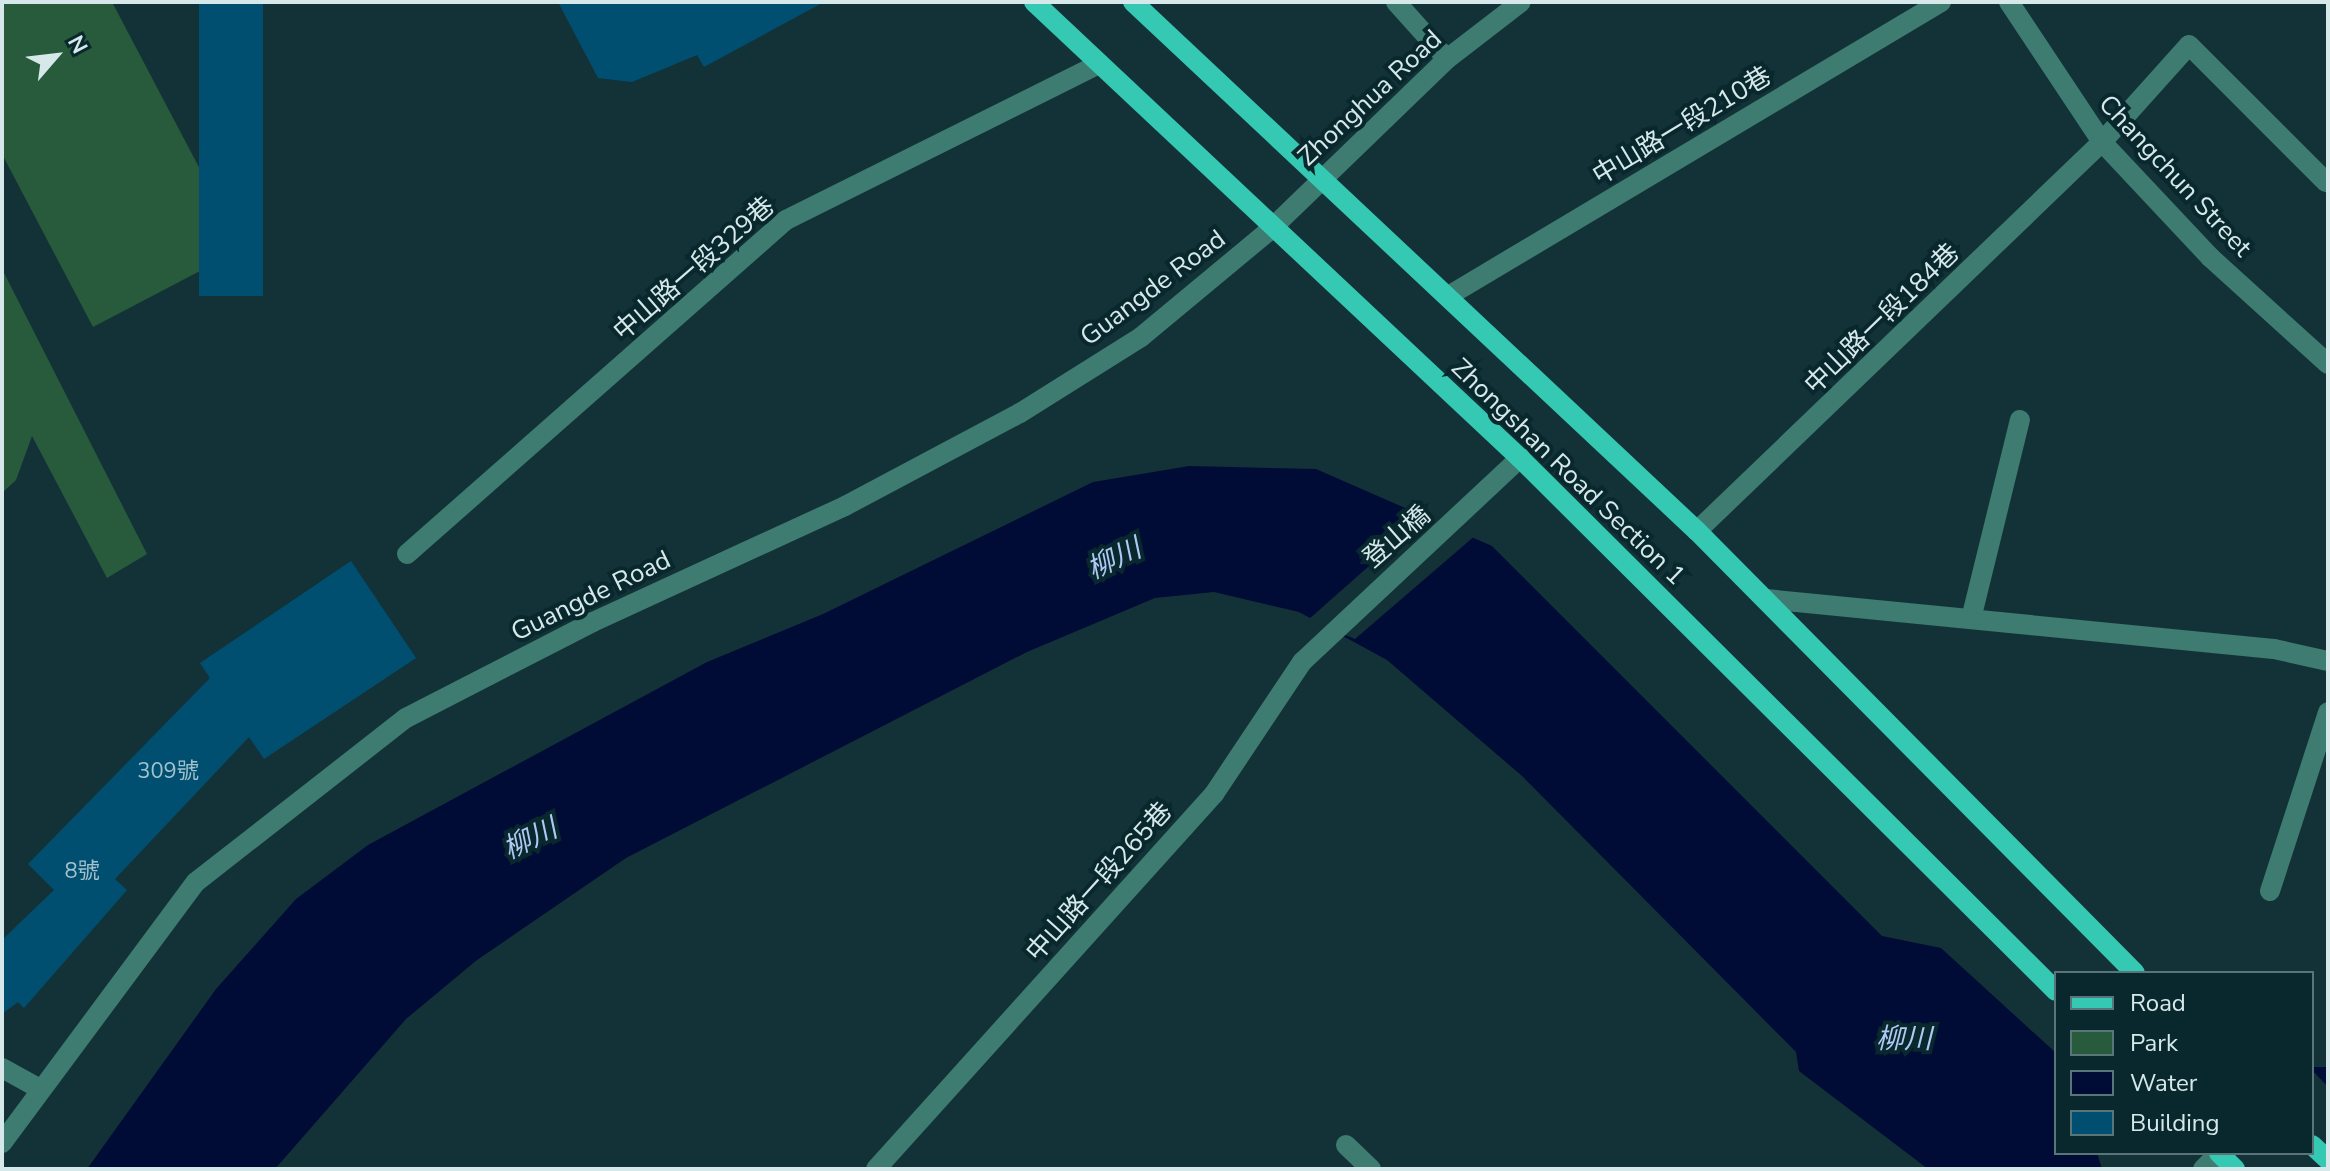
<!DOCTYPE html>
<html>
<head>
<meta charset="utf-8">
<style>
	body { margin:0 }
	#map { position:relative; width:2330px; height:1171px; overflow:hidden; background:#133237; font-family:"Nunito Sans","Noto Sans TC",sans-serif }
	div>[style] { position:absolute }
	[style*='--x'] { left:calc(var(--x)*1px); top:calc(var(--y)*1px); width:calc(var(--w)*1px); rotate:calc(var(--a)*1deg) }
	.green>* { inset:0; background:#275b3b }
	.water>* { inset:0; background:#000c36 }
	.pier>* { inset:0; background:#133237 }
	.building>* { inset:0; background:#014f70; transform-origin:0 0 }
	.minor>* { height:20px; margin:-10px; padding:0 10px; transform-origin:10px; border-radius:10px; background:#3e7b70 }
	.major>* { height:20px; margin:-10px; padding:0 10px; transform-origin:10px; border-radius:10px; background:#35c8b3 }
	span { translate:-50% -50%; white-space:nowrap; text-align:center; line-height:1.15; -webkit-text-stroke:8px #08282d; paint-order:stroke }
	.number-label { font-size:22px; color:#a1c2cc }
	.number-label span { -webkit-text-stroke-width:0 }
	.street-label { font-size:26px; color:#d6e8ea }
	.water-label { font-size:28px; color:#afc9f5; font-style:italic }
	.frame { position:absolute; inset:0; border:4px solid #d6e8ea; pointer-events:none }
	.legend { position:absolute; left:2054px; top:971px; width:260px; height:184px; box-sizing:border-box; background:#08282d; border:2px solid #5a7579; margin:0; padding:10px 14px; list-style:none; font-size:24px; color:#d6e8ea }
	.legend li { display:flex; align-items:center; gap:16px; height:40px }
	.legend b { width:40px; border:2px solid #5a7579 }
	.north { position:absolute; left:16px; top:16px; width:80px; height:80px; -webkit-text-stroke:6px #08282d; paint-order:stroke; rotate:62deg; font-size:22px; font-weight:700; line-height:32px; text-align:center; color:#d6e8ea }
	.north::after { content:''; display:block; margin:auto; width:28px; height:36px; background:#d6e8ea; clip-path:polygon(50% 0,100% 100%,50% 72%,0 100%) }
</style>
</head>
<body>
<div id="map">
	<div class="green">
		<div style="clip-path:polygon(2px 2px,112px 2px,242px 249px,93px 327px,2px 154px)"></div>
		<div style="clip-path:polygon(2px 269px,147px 554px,107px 578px,32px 436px,16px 480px,2px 493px)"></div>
	</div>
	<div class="water">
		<div style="clip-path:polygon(1189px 466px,1316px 469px,1492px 546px,1882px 936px,1941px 948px,2056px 1053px,2056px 1153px,2312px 1153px,2312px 1067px,2328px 1067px,2328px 1169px,1928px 1169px,1799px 1071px,1796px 1052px,1522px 776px,1387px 660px,1299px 612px,1214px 592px,1155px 598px,1027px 652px,626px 858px,477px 960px,406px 1019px,275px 1169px,87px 1169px,216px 989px,296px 899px,368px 845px,707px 662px,823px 614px,1093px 482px)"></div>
	</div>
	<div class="pier">
		<div style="clip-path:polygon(1430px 512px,1477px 534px,1355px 639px,1308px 620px)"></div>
		<div style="clip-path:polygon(2312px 1070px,2328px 1087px,2328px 1169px,2102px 1169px,2097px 1153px,2312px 1153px)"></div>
	</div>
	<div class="building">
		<div style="left:199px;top:2px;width:64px;height:294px"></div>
		<div style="clip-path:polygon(558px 2px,824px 2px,704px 67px,697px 55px,632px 82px,598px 78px)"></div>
		<div style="clip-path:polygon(351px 561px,416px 658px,264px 759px,249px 737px,115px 879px,127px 890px,24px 1008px,18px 1002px,2px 1014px,2px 940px,54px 890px,28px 864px,210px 678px,200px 663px)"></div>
	</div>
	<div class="minor">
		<div style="--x:1396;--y:2;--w:76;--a:48.2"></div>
		<div style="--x:2009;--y:2;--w:168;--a:56.4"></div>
		<div style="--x:2102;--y:142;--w:158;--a:46.8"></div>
		<div style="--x:2210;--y:257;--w:159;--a:42.2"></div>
		<div style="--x:1450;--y:295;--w:572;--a:-30.83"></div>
		<div style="--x:1697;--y:531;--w:562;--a:-43.85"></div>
		<div style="--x:2102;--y:142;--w:130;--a:-48.1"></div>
		<div style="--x:2189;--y:45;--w:194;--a:45"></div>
		<div style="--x:407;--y:554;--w:505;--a:-41.39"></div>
		<div style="--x:786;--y:220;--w:350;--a:-26.5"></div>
		<div style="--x:1766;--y:599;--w:510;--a:5.62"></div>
		<div style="--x:2274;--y:649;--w:55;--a:12.5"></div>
		<div style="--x:1971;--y:619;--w:205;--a:-76.2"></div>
		<div style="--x:2270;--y:891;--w:188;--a:-72"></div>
		<div style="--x:2;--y:1068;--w:43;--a:28.9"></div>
		<div style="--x:2;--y:1143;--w:325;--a:-53.4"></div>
		<div style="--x:196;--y:882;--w:266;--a:-38"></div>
		<div style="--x:406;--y:718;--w:210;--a:-27.2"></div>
		<div style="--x:593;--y:622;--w:277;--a:-24.7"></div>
		<div style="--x:845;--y:506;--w:198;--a:-28"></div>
		<div style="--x:1020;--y:413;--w:143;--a:-32.1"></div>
		<div style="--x:1141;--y:337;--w:169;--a:-39.7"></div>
		<div style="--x:1271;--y:229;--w:245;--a:-44"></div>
		<div style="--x:1447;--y:59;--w:93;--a:-37.6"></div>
		<div style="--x:1346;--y:1145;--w:35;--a:44"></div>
		<div style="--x:876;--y:1169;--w:505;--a:-47.97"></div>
		<div style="--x:1214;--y:794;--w:159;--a:-56.3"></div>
		<div style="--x:1302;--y:662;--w:299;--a:-43.1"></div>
		<div style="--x:2203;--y:1169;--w:23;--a:-45"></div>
	</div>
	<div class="major">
		<div style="--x:1034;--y:2;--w:666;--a:43.18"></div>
		<div style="--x:1520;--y:458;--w:756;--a:44.84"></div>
		<div style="--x:1133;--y:2;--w:773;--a:43.17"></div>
		<div style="--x:1697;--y:531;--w:622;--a:45.26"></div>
		<div style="--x:2312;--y:1145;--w:22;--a:43"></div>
		<div style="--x:2219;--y:1153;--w:23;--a:45"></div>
	</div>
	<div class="number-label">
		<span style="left:168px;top:772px">309號</span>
		<span style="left:82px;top:872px">8號</span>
	</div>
	<div class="street-label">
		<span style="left:1370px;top:98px;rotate:-43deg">Zhonghua Road</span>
		<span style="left:1682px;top:126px;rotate:-31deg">中山路一段210巷</span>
		<span style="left:2175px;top:176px;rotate:47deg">Changchun Street</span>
		<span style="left:694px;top:269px;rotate:-41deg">中山路一段329巷</span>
		<span style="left:1153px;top:288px;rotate:-37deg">Guangde Road</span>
		<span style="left:1882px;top:319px;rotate:-44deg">中山路一段184巷</span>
		<span style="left:1568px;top:472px;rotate:44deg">Zhongshan Road Section 1</span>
		<span style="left:1397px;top:537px;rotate:-41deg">登山橋</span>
		<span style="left:591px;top:596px;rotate:-26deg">Guangde Road</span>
		<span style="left:1099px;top:882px;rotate:-48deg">中山路一段265巷</span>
	</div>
	<div class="water-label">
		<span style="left:1114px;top:559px;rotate:-26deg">柳川</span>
		<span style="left:530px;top:839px;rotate:-26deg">柳川</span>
		<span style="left:1904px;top:1039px">柳川</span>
	</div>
	<div class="frame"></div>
	<ul class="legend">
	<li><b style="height:10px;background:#35c8b3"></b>Road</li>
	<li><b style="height:22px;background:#275b3b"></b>Park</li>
	<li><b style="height:22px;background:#000c36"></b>Water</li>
	<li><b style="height:22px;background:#014f70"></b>Building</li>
	</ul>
	<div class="north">N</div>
</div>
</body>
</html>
